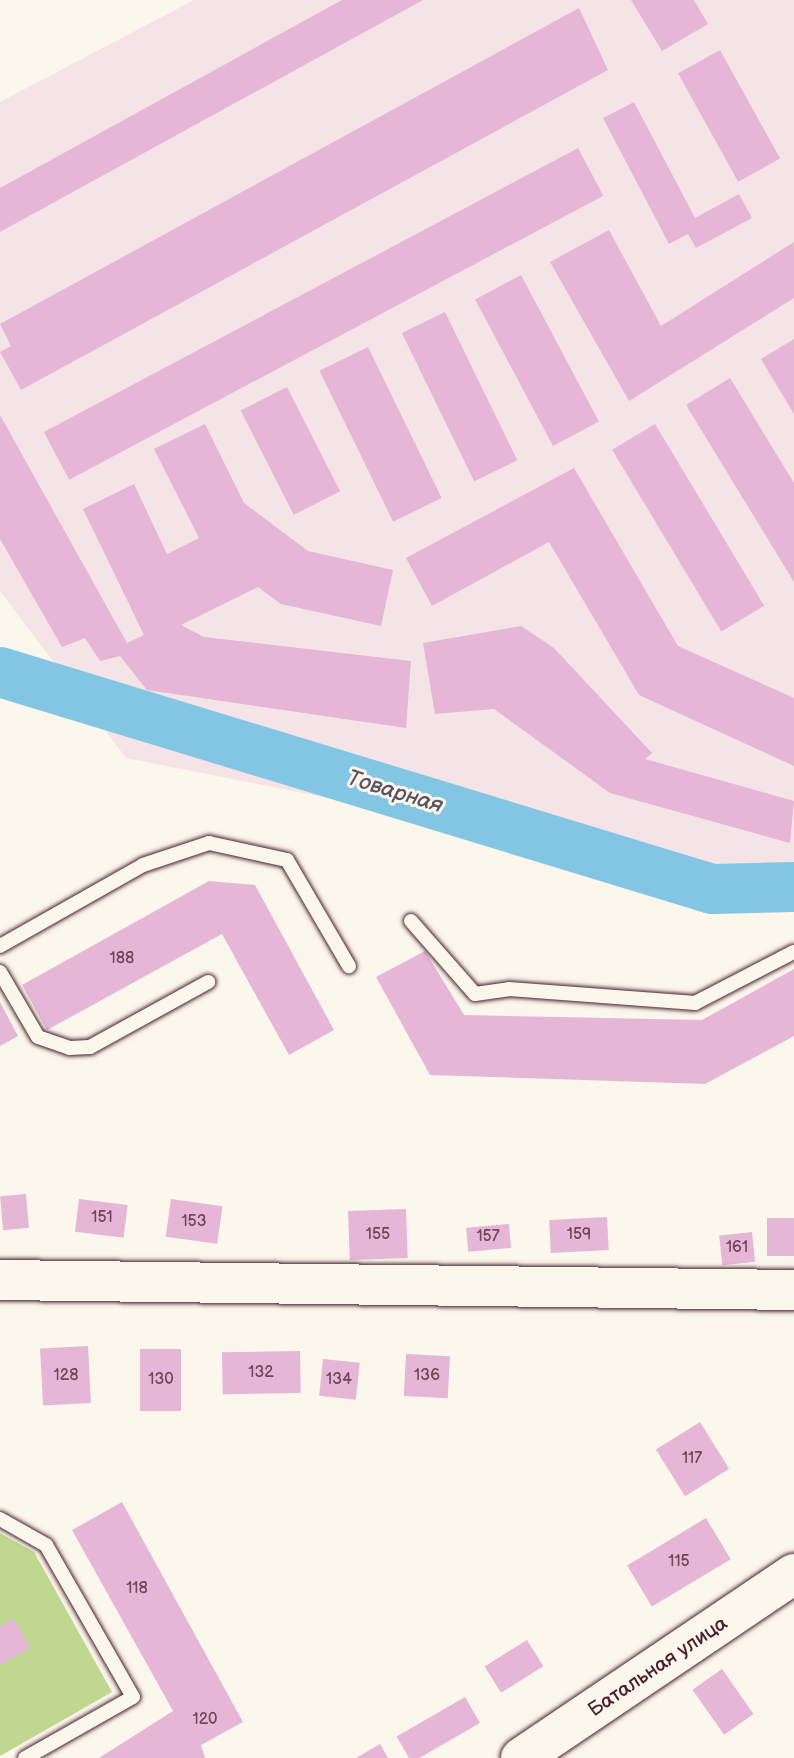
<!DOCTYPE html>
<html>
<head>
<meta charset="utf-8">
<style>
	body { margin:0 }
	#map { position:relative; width:794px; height:1758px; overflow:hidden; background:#fbf7ec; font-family:"Balsamiq Sans",sans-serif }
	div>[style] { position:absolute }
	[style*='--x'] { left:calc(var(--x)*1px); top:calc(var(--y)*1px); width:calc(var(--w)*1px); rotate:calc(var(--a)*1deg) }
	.built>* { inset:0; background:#f5e4e6 }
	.green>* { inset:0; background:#bfd78e }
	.river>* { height:50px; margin:-25px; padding:0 25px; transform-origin:25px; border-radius:25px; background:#83c6e4 }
	.building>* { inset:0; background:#e6b6d7; transform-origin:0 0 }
	.roads { filter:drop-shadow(0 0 2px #4a1f2b) drop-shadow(0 0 2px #4a1f2b) }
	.lane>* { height:14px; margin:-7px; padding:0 7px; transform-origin:7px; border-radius:7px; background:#fbf7ec }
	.secondary>* { height:40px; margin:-20px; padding:0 20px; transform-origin:20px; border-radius:20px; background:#fbf7ec }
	span { translate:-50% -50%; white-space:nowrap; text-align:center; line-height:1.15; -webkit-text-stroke:6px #fbf7ec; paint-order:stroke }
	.number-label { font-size:16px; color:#714556 }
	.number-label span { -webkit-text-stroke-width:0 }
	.street-label { font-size:20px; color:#4a1f2b }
	.water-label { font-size:22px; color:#5b5162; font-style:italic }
</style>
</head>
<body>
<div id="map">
	<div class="built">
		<div style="clip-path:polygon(194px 0,794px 0,794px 890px,126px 758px,0 591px,0 102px)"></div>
	</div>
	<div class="green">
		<div style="clip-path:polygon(0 1533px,34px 1552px,112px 1692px,0 1756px)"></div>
	</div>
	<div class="river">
		<div style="--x:0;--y:672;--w:744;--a:16.95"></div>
		<div style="--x:712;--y:889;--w:82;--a:-1.4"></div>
	</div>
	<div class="building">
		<div style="clip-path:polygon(342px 0,423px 0,0 232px,0 188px)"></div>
		<div style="clip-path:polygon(631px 0,694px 0,708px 24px,662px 51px)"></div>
		<div style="clip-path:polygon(579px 8px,608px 70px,21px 390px,0 352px,11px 346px,0 324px)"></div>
		<div style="left:720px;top:50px;width:124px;height:48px;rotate:61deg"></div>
		<div style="clip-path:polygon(634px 102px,695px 218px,739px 194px,752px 218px,696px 248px,688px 234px,669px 244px,603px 118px)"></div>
		<div style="left:578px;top:148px;width:54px;height:605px;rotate:62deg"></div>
		<div style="clip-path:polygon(609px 230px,661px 326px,794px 242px,794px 298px,629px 401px,550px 262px)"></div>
		<div style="left:521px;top:275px;width:166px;height:52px;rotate:62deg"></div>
		<div style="left:445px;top:312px;width:165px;height:48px;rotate:64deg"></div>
		<div style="clip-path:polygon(794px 339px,794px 414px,761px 359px)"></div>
		<div style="left:368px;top:347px;width:168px;height:54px;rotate:64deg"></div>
		<div style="clip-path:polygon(730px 378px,794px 483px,794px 582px,686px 405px)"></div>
		<div style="left:287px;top:387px;width:117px;height:52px;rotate:63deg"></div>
		<div style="clip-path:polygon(0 415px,127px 643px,144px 635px,83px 509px,134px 484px,167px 554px,199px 538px,154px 449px,205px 424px,244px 503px,308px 551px,393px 570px,381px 626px,281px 604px,258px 587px,181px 625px,204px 637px,411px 661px,406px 728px,147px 690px,120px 656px,100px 661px,85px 638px,62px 647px,0 539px)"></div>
		<div style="left:655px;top:424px;width:212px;height:50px;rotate:59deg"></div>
		<div style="clip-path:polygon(574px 468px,678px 646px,794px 698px,794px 766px,639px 695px,549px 542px,432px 606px,406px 558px)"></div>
		<div style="clip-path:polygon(521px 626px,554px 648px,652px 753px,645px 759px,794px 801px,790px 843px,610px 793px,494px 709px,435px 714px,423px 643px)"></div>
		<div style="clip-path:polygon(209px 881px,255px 885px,334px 1030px,289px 1055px,222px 934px,47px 1030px,22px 985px)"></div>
		<div style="clip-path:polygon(425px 951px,464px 1015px,702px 1020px,794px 969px,794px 1036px,705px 1084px,430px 1075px,376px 977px)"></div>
		<div style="clip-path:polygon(0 1002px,18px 1036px,0 1046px)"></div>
		<div style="left:26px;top:1194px;width:34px;height:26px;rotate:85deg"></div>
		<div style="left:79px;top:1199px;width:49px;height:33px;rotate:7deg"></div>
		<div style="left:171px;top:1199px;width:52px;height:38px;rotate:8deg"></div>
		<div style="left:406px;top:1209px;width:49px;height:58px;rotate:88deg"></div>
		<div style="left:607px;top:1217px;width:33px;height:58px;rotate:87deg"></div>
		<div style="left:794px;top:1218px;width:38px;height:27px;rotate:90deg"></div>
		<div style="left:509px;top:1224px;width:24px;height:43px;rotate:85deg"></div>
		<div style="left:752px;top:1232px;width:30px;height:33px;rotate:84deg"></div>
		<div style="left:88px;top:1346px;width:57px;height:48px;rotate:87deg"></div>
		<div style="left:140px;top:1349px;width:41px;height:62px"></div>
		<div style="left:300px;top:1351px;width:42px;height:78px;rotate:89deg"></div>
		<div style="left:406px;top:1354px;width:44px;height:42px;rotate:3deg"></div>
		<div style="left:323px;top:1359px;width:37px;height:37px;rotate:6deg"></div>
		<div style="left:700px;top:1422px;width:55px;height:52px;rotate:58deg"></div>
		<div style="clip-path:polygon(122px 1502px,243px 1722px,201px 1745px,205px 1758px,99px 1758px,173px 1711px,72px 1530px)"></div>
		<div style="left:706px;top:1518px;width:48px;height:92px;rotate:59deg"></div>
		<div style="clip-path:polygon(14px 1619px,30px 1648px,0 1665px,0 1626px)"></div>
		<div style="left:527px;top:1640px;width:31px;height:50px;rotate:58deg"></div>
		<div style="left:722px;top:1669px;width:55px;height:36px;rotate:55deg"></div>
		<div style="left:465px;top:1697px;width:30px;height:79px;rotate:60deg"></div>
		<div style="clip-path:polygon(380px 1744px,388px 1758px,356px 1758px)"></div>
	</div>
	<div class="roads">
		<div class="lane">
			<div style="--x:411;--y:921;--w:97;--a:48.8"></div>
			<div style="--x:475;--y:994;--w:34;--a:-8"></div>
			<div style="--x:509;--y:989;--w:187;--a:4.3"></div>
			<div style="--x:695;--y:1003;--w:111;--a:-27.3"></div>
			<div style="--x:0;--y:946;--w:164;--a:-29.5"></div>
			<div style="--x:143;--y:865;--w:70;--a:-18.4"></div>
			<div style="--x:209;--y:843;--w:80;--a:12.3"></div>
			<div style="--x:287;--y:860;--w:123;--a:59.7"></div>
			<div style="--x:0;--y:972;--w:75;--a:59.7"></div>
			<div style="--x:38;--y:1037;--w:34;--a:19"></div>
			<div style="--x:70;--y:1048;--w:20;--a:-3"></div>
			<div style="--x:90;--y:1047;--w:135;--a:-28.8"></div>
			<div style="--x:0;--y:1519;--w:53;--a:29.5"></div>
			<div style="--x:46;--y:1545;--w:175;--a:60.2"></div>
			<div style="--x:133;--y:1697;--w:124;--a:150.5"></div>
		</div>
		<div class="secondary">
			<div style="--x:0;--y:1280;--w:794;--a:0.72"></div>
			<div style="--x:521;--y:1758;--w:329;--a:-34"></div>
		</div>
	</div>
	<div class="number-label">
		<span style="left:122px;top:959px">188</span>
		<span style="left:102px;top:1218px">151</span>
		<span style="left:194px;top:1222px">153</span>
		<span style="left:378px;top:1235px">155</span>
		<span style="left:579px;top:1235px">159</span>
		<span style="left:488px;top:1237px">157</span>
		<span style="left:737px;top:1248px">161</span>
		<span style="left:261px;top:1373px">132</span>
		<span style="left:66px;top:1376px">128</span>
		<span style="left:427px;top:1376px">136</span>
		<span style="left:161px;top:1380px">130</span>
		<span style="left:339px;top:1380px">134</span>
		<span style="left:692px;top:1459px">117</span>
		<span style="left:679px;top:1562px">115</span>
		<span style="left:137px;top:1589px">118</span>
		<span style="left:205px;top:1720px">120</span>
	</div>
	<div class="street-label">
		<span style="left:658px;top:1667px;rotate:-34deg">Батальная улица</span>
	</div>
	<div class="water-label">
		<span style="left:395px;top:792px;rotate:17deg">Товарная</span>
	</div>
</div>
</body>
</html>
